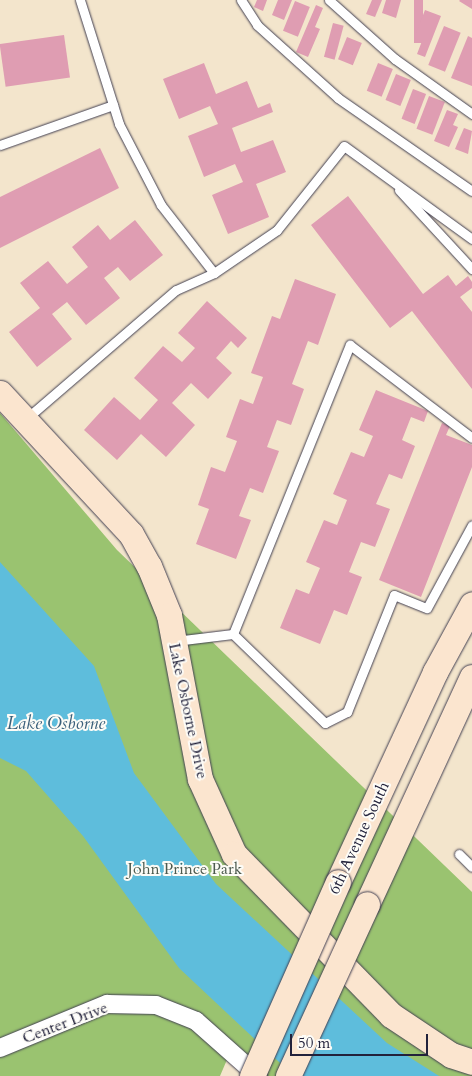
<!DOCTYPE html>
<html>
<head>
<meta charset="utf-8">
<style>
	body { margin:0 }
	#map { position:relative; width:472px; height:1076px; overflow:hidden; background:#f3e5cc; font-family:Cardo,serif }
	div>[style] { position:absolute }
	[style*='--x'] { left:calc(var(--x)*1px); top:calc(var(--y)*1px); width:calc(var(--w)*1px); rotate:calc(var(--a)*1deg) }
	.green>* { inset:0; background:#9ac370 }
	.water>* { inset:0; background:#5ebddc }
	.building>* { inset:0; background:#df9db2; transform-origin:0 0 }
	.roads { filter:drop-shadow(0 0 1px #413f51) drop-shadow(0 0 1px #413f51) }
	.lane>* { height:9px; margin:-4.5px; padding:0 4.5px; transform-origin:4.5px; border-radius:4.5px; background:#fff }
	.street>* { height:18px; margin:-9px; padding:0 9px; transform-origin:9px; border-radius:9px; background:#fff }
	.secondary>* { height:25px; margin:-12.5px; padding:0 12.5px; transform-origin:12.5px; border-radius:12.5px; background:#fbe5cf }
	.bridges { filter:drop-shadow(0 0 1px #413f51) drop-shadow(0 0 1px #413f51) }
	.secondary-bridge>* { height:25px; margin:-12.5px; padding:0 12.5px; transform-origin:12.5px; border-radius:12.5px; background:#fbe5cf }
	span { translate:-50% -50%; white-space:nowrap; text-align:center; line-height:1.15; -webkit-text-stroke:4px #fdfcf7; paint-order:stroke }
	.street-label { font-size:16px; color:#22223b }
	.park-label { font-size:16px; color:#4c5a4e }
	.water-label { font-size:18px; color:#3a607b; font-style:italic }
	.scale { position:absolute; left:290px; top:1034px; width:138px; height:22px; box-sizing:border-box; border:2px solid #22223b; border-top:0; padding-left:6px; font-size:15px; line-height:18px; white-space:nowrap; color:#22223b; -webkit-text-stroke:4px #fdfcf7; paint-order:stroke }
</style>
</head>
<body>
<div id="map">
	<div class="green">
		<div style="clip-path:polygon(0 413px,117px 550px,472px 892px,472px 1076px,261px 1076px,232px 1048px,220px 1076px,0 1076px)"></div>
	</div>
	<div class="water">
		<div style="clip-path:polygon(0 562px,94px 666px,134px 773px,216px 884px,387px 1043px,439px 1076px,294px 1076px,179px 968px,83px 836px,26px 771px,0 758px)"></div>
	</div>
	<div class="building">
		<div style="clip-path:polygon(257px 0,267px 0,263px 11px,254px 7px)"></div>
		<div style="clip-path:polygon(278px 0,292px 0,284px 20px,272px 15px)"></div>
		<div style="clip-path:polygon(372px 0,382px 0,375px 17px,366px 14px)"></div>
		<div style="clip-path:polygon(386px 0,401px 0,396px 18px,382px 13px)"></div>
		<div style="left:414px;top:0;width:9px;height:43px"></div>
		<div style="clip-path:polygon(460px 0,472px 0,472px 9px,459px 1px)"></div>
		<div style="left:295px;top:1px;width:16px;height:32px;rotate:22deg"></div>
		<div style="clip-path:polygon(316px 5px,323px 8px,315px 27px,320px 29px,308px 57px,296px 52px)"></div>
		<div style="clip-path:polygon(425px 10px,441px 16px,425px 57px,417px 54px,422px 41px,414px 38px)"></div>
		<div style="left:333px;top:23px;width:11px;height:35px;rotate:15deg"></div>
		<div style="left:444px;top:26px;width:18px;height:42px;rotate:22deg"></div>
		<div style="left:64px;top:35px;width:43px;height:65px;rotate:82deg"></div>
		<div style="clip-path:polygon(468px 36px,472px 38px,472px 86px,451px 78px)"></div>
		<div style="left:347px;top:37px;width:16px;height:24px;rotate:22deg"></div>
		<div style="clip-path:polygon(204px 63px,216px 94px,247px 81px,258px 108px,270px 103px,273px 112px,232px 128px,241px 152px,273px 140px,286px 172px,256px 184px,269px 217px,228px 234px,212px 195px,243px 182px,235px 164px,204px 177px,188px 136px,218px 124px,210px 106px,179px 119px,163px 79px)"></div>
		<div style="left:378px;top:63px;width:16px;height:30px;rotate:22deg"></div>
		<div style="left:396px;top:74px;width:16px;height:28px;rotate:22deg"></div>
		<div style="left:413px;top:89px;width:14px;height:32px;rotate:21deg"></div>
		<div style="left:429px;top:96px;width:17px;height:35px;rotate:21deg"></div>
		<div style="clip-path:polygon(447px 110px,458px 114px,453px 125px,458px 127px,449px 147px,434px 141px)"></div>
		<div style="clip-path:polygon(464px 128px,472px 131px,468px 154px,455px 149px)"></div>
		<div style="clip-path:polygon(100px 148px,119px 188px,0 248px,0 197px)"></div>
		<div style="clip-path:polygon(348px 196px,423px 294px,448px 275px,456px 286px,468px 276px,472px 282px,472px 288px,460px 297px,472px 312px,472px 389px,412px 311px,390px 328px,311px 225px)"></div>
		<div style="clip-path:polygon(135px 220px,163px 255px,130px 281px,118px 267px,104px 278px,120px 298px,86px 325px,67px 302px,52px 314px,72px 339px,37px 367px,9px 332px,40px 308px,20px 283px,48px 261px,67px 284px,88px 267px,72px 247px,98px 225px,110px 240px)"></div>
		<div style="clip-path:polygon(295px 279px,336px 294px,318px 345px,308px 341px,292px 384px,304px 389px,291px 425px,277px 420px,267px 447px,279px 451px,263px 493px,250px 488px,239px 516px,251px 520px,236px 559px,196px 544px,209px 509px,198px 505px,211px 467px,225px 472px,237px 441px,226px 437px,240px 399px,253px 404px,263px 377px,251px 373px,272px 316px,280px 319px)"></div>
		<div style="clip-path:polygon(207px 301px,247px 338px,238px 348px,231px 341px,216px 358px,232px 373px,208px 399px,191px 383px,172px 403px,195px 425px,166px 457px,141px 434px,117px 460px,84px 430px,114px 397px,140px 420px,158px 400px,134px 378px,163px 346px,182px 362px,195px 348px,178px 333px)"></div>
		<div style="clip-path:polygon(376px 390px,428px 411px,424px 422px,411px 417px,402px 440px,415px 446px,402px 479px,389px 474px,376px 504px,390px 509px,375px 547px,361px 542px,349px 572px,362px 577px,347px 615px,334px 610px,320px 644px,280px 628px,296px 589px,309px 594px,320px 568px,306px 562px,324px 520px,337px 525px,347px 500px,333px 494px,351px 452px,364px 457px,373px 436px,359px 430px)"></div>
		<div style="clip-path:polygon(442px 423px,450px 426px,446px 435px,472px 445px,472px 467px,421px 597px,379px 580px)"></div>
	</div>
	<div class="roads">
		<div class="lane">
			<div style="--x:80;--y:0;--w:130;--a:72.5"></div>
			<div style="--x:119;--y:124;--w:91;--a:62.6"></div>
			<div style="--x:161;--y:205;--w:86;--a:52.1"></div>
			<div style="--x:241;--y:0;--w:30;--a:57"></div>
			<div style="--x:257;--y:25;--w:109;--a:42"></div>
			<div style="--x:338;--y:98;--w:163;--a:34.8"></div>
			<div style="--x:329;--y:0;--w:89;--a:41.8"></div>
			<div style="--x:395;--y:59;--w:95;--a:35.5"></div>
			<div style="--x:0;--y:145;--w:120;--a:-19.5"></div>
			<div style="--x:399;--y:190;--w:108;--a:47.3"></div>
			<div style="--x:27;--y:418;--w:196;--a:-40.7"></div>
			<div style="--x:176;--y:290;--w:42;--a:-24.1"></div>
			<div style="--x:214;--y:273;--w:76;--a:-34.3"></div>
			<div style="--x:277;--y:230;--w:107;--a:-51.4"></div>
			<div style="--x:344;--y:146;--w:158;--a:36"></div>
			<div style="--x:233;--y:634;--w:128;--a:44.1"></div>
			<div style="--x:325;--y:723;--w:25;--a:-27"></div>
			<div style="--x:347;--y:712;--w:126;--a:-68.1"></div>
			<div style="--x:394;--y:595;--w:35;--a:22"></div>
			<div style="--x:427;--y:608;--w:94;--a:-61.5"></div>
			<div style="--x:175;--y:641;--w:58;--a:-6.9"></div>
			<div style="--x:233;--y:634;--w:312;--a:-68"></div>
			<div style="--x:350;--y:345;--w:153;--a:37.3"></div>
			<div style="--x:459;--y:854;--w:18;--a:45"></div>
		</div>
		<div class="street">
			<div style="--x:0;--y:1048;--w:116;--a:-22.4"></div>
			<div style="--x:107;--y:1004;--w:49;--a:1.2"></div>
			<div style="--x:156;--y:1005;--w:43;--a:21.8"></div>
			<div style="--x:196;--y:1021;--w:83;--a:41.6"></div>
		</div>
		<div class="secondary">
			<div style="--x:0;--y:393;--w:192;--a:47.1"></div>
			<div style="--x:131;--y:534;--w:37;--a:61"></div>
			<div style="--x:149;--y:566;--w:53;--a:67.8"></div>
			<div style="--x:169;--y:615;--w:167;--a:79.3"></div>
			<div style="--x:200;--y:779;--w:82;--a:65.6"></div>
			<div style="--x:234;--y:854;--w:225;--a:45.7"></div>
			<div style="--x:391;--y:1015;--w:72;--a:33.7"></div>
			<div style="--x:451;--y:1055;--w:22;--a:18"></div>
			<div style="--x:338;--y:882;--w:231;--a:-65.2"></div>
			<div style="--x:435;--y:672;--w:77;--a:-61.4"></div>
			<div style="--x:367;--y:904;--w:250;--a:-65.2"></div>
		</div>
	</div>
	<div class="bridges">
		<div class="secondary-bridge">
			<div style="--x:252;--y:1076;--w:212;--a:-66.1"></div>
			<div style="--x:288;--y:1076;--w:189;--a:-65.3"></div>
		</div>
	</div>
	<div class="street-label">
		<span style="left:188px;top:711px;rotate:78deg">Lake Osborne Drive</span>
		<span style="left:359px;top:838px;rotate:-65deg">6th Avenue South</span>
		<span style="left:65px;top:1023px;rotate:-21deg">Center Drive</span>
	</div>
	<div class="park-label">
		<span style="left:185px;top:869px">John Prince Park</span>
	</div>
	<div class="water-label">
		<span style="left:56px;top:724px">Lake Osborne</span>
	</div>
	<div class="scale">50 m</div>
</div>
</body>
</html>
